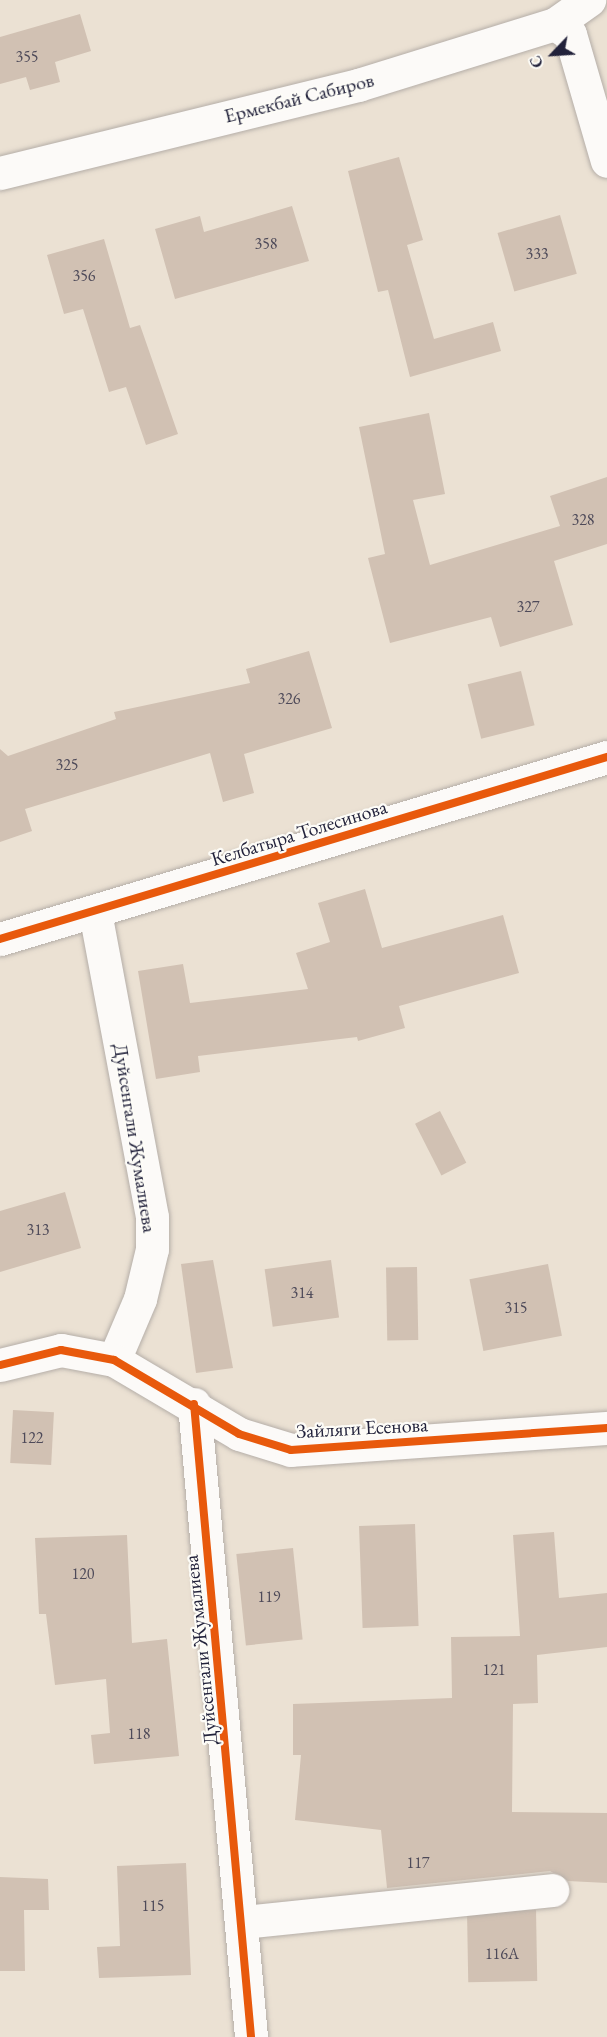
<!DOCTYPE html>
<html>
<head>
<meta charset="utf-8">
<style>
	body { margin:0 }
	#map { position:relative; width:607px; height:2037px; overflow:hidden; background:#ebe1d3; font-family:"EB Garamond",serif }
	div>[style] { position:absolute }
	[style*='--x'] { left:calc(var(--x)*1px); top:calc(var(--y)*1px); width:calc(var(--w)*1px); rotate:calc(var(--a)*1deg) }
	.building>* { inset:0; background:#d1c1b3; transform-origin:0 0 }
	.roads { filter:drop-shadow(0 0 2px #b5aea8) drop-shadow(0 0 2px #b5aea8) }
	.minor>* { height:33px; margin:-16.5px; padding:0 16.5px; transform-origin:16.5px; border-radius:16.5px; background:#fcfaf8 }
	.cycleway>* { height:8px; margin:-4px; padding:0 4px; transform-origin:4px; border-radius:4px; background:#e8590c }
	span { translate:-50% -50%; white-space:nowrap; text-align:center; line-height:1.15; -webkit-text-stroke:4.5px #fdfcf7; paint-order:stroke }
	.number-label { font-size:16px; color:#4e4a59 }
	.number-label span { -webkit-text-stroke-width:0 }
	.street-label { font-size:20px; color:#22223b }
	.north { position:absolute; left:523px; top:24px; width:60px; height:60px; -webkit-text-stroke:4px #fdfcf7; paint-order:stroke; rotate:245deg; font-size:16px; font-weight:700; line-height:24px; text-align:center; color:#22223b }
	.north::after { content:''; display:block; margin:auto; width:21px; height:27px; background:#22223b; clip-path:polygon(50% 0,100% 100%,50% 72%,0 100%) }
</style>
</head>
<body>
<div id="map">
	<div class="building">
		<div style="clip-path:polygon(80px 14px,91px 51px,55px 62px,60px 82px,30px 90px,26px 77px,0 84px,0 37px)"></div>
		<div style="clip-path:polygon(399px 157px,423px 240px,407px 245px,434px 339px,493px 322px,501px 351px,410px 377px,388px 290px,378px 292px,348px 171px)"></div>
		<div style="clip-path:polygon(292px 206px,309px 261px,175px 299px,155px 229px,200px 216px,204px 232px)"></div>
		<div style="left:560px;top:215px;width:61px;height:65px;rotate:74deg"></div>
		<div style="clip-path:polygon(104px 239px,130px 328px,140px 325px,178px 434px,146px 445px,126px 387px,109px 392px,83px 309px,64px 314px,47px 255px)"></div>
		<div style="clip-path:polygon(429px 413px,445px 494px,413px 500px,430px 565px,560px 526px,550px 496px,607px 477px,607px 544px,554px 561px,573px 625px,500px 647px,491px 617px,390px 643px,368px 558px,385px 554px,359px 427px)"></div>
		<div style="clip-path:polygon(309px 651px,332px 728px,244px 754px,254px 793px,223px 802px,210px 753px,25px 809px,32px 831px,0 842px,0 749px,8px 756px,116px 719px,114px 712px,250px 683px,246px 669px)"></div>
		<div style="left:521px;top:671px;width:56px;height:55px;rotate:76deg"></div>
		<div style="clip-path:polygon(365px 889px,382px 948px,503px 915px,519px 973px,399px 1006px,405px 1028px,358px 1041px,357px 1037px,198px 1056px,200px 1072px,156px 1079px,138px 971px,183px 964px,190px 1003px,308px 989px,296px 953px,330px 942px,318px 903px)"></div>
		<div style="left:440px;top:1111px;width:58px;height:28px;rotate:63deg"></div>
		<div style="clip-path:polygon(65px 1192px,81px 1248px,0 1272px,0 1211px)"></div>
		<div style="clip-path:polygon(213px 1260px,233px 1368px,196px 1373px,181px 1264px)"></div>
		<div style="left:331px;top:1260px;width:58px;height:67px;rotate:82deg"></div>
		<div style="left:548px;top:1264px;width:73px;height:80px;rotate:79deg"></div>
		<div style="left:417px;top:1267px;width:73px;height:31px;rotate:89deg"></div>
		<div style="left:13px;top:1410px;width:41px;height:53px;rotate:3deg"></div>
		<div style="left:415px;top:1524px;width:102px;height:56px;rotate:88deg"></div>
		<div style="clip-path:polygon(554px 1532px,559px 1598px,607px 1593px,607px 1647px,537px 1655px,538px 1703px,513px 1704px,512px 1812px,607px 1813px,607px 1883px,568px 1881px,550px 1871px,387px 1888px,381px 1830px,295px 1820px,301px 1755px,293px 1755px,293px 1704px,452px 1698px,451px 1637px,520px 1636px,513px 1535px)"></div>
		<div style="clip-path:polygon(127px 1535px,132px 1643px,167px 1639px,179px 1756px,94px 1764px,91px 1735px,110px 1733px,106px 1679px,55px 1685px,46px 1614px,39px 1614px,35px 1538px)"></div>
		<div style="left:293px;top:1548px;width:92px;height:57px;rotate:84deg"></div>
		<div style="clip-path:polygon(186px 1863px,191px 1975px,99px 1978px,97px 1947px,120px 1946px,117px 1866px)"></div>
		<div style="clip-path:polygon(0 1877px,48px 1879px,49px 1910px,24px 1910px,25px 1971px,0 1971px)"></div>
		<div style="left:536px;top:1910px;width:71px;height:69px;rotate:89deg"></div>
	</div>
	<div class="roads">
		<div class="minor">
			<div style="--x:555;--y:24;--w:18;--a:34"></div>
			<div style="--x:570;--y:34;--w:132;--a:73.8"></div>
			<div style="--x:0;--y:173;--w:369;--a:-13.8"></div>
			<div style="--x:358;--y:85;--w:206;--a:-17.2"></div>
			<div style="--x:555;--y:24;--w:42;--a:-35.2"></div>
			<div style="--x:95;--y:912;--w:310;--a:79.4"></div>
			<div style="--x:152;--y:1217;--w:32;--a:90"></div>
			<div style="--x:152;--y:1249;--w:51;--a:103.5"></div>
			<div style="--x:140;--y:1299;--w:66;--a:113.1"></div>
			<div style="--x:0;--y:939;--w:634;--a:-16.69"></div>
			<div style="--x:0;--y:1365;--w:63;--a:-13.8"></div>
			<div style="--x:61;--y:1350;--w:54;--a:10.7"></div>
			<div style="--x:114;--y:1360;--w:145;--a:30.6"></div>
			<div style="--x:239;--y:1434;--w:54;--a:17.1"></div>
			<div style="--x:291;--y:1450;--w:317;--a:-4"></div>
			<div style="--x:194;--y:1404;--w:636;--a:84.85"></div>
			<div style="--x:244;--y:1922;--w:310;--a:-5.9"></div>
		</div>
	</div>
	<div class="cycleway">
		<div style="--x:0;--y:939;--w:634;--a:-16.69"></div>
		<div style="--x:0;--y:1365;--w:63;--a:-13.8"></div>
		<div style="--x:61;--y:1350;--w:54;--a:10.7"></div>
		<div style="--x:114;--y:1360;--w:145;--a:30.6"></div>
		<div style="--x:239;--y:1434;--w:54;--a:17.1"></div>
		<div style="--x:291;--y:1450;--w:317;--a:-4"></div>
		<div style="--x:194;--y:1404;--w:636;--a:84.85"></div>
	</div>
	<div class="number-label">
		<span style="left:27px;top:57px">355</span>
		<span style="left:266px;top:244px">358</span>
		<span style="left:537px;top:254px">333</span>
		<span style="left:84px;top:276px">356</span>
		<span style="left:583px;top:520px">328</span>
		<span style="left:528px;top:607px">327</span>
		<span style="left:289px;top:699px">326</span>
		<span style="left:67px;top:765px">325</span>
		<span style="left:38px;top:1230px">313</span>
		<span style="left:302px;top:1293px">314</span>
		<span style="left:516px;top:1308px">315</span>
		<span style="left:32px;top:1438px">122</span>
		<span style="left:83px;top:1574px">120</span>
		<span style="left:269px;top:1597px">119</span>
		<span style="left:494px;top:1670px">121</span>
		<span style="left:139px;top:1734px">118</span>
		<span style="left:418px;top:1863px">117</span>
		<span style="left:153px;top:1906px">115</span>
		<span style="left:502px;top:1954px">116А</span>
	</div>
	<div class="street-label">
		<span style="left:299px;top:98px;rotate:-14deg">Ермекбай Сабиров</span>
		<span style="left:299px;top:833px;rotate:-17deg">Келбатыра Толесинова</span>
		<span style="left:135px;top:1138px;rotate:81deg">Дуйсенгали Жумалиева</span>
		<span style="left:362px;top:1428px;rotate:-3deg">Зайляги Есенова</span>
		<span style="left:201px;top:1650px;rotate:-96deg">Дуйсенгали Жумалиева</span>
	</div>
	<div class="north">С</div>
</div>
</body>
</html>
